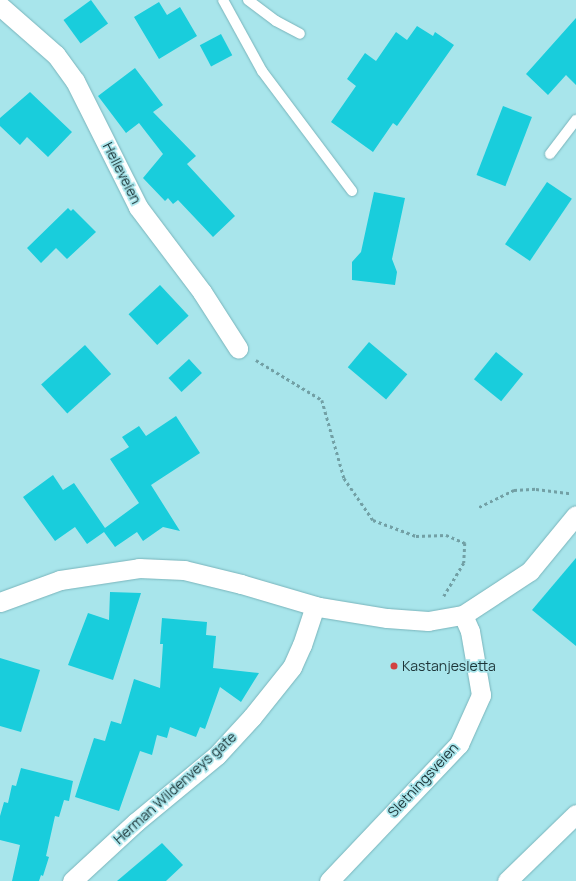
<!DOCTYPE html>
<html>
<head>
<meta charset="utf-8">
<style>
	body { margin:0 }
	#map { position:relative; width:576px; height:881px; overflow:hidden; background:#a8e5eb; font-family:Manrope,sans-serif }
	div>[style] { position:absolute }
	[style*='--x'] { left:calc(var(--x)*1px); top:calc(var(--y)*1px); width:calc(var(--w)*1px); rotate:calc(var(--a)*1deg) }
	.building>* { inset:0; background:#19cddc; transform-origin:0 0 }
	.path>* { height:2.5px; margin-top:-1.25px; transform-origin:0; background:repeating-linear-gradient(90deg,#72a0a5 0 3px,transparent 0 6px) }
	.roads { filter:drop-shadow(0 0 1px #79b4bb) drop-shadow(0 0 1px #79b4bb) }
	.lane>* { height:10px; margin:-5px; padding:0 5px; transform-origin:5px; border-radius:5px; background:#fff }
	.street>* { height:19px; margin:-9.5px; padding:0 9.5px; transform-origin:9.5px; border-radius:9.5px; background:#fff }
	.dots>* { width:11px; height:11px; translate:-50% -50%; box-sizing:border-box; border:2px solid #a8e5eb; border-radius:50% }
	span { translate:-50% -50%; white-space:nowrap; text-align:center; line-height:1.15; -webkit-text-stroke:3.5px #a8e5eb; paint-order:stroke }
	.street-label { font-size:14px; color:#1d3538 }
	.poi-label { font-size:14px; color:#1d3538 }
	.left { translate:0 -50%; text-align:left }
</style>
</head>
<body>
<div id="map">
	<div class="building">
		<div style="left:91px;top:0;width:29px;height:34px;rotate:54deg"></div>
		<div style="clip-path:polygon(159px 2px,167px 15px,180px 7px,197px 36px,159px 59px,134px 17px)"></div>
		<div style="clip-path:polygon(576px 18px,576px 85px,566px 75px,548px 95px,526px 74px)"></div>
		<div style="clip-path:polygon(417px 26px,433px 36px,435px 32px,454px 45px,397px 126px,393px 123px,373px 152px,331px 122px,356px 86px,347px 79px,365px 53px,376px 61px,396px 32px,407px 40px)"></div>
		<div style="left:221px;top:34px;width:24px;height:24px;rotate:62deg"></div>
		<div style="clip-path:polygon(135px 68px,163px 105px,153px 112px,196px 156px,187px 164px,235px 216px,213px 237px,178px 200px,173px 204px,168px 198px,165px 201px,143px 178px,163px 154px,139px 123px,126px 133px,98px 96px)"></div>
		<div style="clip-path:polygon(30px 92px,72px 132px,48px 157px,27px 137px,20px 145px,0 126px,0 118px)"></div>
		<div style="left:503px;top:106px;width:31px;height:74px;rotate:21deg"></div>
		<div style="left:547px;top:182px;width:30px;height:75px;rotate:34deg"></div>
		<div style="clip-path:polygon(374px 192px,405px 198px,392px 259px,397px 272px,395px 285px,352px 280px,352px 262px,361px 252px)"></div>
		<div style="clip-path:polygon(68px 208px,71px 211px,73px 209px,96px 232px,67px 259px,56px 248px,41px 263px,27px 248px)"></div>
		<div style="left:160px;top:285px;width:42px;height:43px;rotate:47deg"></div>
		<div style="left:369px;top:342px;width:50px;height:33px;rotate:40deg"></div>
		<div style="left:85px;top:345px;width:39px;height:59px;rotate:48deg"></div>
		<div style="left:496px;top:352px;width:35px;height:35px;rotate:39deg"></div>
		<div style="left:189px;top:359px;width:19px;height:28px;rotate:47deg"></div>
		<div style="clip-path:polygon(176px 416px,200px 453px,151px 485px,180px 531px,163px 527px,143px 541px,137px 532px,115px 547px,104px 532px,87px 544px,75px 527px,55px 541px,23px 497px,53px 475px,63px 490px,74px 483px,105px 528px,139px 503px,110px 459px,129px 447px,122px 437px,139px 426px,146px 436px)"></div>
		<div style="clip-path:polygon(576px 558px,576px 646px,532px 610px)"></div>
		<div style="clip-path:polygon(110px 592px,141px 593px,113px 680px,68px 665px,88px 613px,109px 620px)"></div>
		<div style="clip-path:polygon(162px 618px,207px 622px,206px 635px,216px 636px,213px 668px,259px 673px,241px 702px,220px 687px,205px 729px,200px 727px,196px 737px,170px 727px,167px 738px,157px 735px,152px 755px,140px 751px,119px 811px,75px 797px,94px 738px,105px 741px,111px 721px,121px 724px,134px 679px,160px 688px,163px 644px,160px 644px)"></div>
		<div style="clip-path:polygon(0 658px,40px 670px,21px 732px,0 726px)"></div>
		<div style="clip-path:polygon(21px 768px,73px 781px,69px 801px,64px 800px,59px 817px,55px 816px,46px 856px,49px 857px,43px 876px,41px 875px,39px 881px,12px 881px,20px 845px,0 840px,0 816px,4px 802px,8px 803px,12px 785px,16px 786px)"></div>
		<div style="clip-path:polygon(162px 843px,183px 865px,166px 881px,117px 881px)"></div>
	</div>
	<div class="path">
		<div style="--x:256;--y:360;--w:77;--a:31.2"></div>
		<div style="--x:322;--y:400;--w:81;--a:74.2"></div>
		<div style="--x:344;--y:478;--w:51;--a:55.4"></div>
		<div style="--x:373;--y:520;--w:46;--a:20.4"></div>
		<div style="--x:416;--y:536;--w:30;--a:-2"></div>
		<div style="--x:446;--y:535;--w:21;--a:23"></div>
		<div style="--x:465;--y:543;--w:20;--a:93"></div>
		<div style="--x:464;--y:563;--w:39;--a:121"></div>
		<div style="--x:479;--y:507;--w:39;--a:-26"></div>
		<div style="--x:514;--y:490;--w:22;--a:-3"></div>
		<div style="--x:536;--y:489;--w:34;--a:7"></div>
	</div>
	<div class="roads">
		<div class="lane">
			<div style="--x:223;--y:0;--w:81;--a:61.2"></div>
			<div style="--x:262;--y:71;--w:150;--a:53.1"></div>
			<div style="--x:248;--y:0;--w:35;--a:37"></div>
			<div style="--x:276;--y:21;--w:27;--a:28"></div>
			<div style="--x:550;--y:154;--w:43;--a:-52.6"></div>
		</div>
		<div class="street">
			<div style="--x:0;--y:6;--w:74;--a:41.2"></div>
			<div style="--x:56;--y:55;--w:32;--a:54"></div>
			<div style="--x:75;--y:81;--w:141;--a:63.4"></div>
			<div style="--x:138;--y:207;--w:106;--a:53"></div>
			<div style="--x:202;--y:292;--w:67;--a:57.3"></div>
			<div style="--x:0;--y:602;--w:64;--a:-20.1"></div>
			<div style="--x:60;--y:580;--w:80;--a:-8.6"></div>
			<div style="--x:139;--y:568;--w:45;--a:2.5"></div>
			<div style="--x:184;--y:570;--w:59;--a:13.8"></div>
			<div style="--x:241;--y:584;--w:81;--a:16.4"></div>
			<div style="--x:319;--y:607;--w:69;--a:9.2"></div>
			<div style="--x:387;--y:618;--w:41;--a:4.2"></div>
			<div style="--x:428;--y:621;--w:36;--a:-10"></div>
			<div style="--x:463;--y:615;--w:80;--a:-33.3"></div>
			<div style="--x:530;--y:571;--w:72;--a:-50.6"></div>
			<div style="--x:72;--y:881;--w:87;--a:-42.7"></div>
			<div style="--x:136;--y:822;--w:105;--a:-39.6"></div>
			<div style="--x:217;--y:755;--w:52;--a:-47.4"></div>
			<div style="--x:252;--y:717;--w:64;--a:-51.3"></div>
			<div style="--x:292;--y:667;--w:24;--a:-66"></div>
			<div style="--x:302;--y:645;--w:41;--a:-71.6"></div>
			<div style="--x:329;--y:881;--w:189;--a:-46.5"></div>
			<div style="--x:459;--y:744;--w:54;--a:-65.8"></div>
			<div style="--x:481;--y:695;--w:65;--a:-99.8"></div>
			<div style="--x:470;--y:631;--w:17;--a:-114"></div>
			<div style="--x:507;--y:881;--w:96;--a:-44.2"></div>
		</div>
	</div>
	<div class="dots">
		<div style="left:394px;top:666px;background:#d14241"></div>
	</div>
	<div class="street-label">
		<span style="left:122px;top:173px;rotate:63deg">Helleveien</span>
		<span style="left:423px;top:780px;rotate:-47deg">Sletningsveien</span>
		<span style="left:175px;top:788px;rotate:-42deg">Herman Wildenveys gate</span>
	</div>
	<div class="poi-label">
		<span class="left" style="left:402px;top:666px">Kastanjesletta</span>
	</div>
</div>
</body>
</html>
